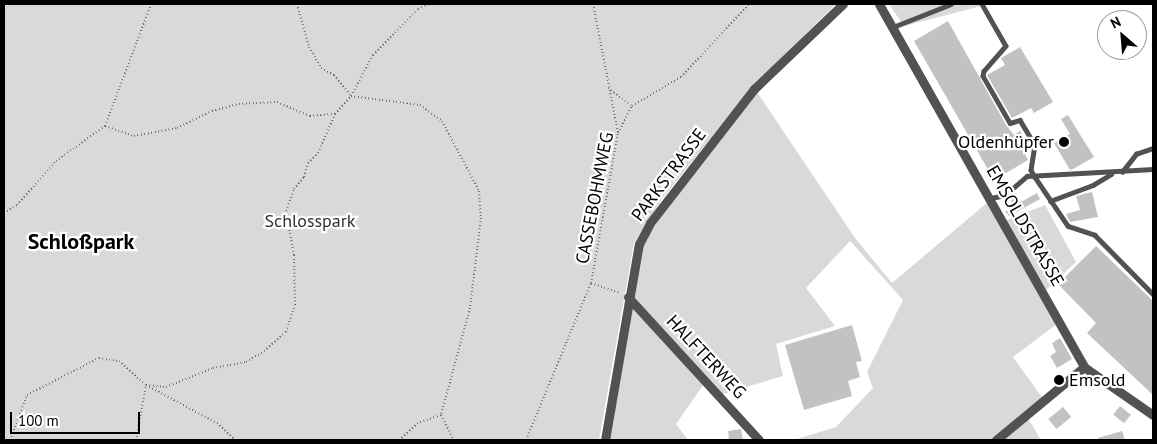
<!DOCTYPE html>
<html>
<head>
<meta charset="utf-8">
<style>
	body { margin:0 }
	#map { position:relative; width:1157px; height:444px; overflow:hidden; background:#fff; font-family:"PT Sans",sans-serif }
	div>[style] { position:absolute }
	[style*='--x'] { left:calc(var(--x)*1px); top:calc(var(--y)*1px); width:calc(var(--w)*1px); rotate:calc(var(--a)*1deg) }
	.green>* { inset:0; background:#d9d9d9 }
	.building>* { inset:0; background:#c2c2c2; transform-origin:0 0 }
	.path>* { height:2px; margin-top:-1px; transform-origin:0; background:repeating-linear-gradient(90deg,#747474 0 1px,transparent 0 3.5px) }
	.lane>* { height:4.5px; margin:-2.25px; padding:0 2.25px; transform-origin:2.25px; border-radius:2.25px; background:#525252 }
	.street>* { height:9px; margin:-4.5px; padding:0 4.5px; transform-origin:4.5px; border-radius:4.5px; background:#525252 }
	.dots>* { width:14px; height:14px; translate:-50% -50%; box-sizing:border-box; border:2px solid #fff; border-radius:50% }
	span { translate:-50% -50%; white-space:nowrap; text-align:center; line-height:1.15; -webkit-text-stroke:4.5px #fff; paint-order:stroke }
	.poi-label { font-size:18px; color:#000 }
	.right { translate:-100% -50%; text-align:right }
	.left { translate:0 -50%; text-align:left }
	.street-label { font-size:18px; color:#000 }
	.park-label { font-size:18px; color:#303030 }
	.district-label { font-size:22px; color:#000; font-weight:700 }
	.frame { position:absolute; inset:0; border:5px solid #000; pointer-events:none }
	.north { position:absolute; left:1097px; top:10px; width:50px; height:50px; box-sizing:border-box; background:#fff; border:1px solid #999; border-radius:50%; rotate:333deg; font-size:14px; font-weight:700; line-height:20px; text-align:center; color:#000 }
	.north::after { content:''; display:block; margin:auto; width:18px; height:22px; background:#000; clip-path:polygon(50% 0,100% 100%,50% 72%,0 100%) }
	.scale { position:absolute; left:10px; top:412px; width:130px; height:22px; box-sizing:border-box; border:2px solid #000; border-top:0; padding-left:6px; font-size:15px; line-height:18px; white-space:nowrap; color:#000; -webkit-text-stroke:4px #fff; paint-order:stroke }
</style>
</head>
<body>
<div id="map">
	<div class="green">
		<div style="clip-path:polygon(4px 4px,836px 4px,756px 82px,662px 199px,634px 243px,599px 440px,4px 440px)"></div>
		<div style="clip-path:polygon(889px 4px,989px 4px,904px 26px)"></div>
		<div style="clip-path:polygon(757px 92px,855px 238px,892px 283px,988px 202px,1061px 321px,1013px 357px,1044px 400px,1026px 415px,1041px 440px,794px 440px,836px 427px,873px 388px,867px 372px,903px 300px,850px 241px,806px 288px,835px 326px,776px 344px,783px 376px,720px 395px,706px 381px,676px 424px,688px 440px,609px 440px,643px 245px,669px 204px)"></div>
		<div style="clip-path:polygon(1045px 205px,1076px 262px,1045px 291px,1005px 221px)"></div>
	</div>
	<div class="building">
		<div style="clip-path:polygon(948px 21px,1006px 125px,1014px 135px,1020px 131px,1030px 149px,1024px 152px,1028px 160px,994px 180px,914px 41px)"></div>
		<div style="clip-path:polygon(1020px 47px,1053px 102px,1034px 113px,1031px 108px,1012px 118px,987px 75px,1005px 65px,1001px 58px)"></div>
		<div style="clip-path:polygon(1068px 115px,1094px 157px,1073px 169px,1070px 170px,1054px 143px,1070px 134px,1061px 119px)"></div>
		<div style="clip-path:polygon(1092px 192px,1098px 217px,1070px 222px,1066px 214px,1080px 210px,1076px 196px)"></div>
		<div style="clip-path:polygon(1016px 193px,1021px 202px,1037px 193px,1040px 199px,1009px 216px,1005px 211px,1014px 206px,1009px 197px)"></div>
		<div style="clip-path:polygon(1096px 246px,1153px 301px,1153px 395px,1087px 333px,1096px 323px,1058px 284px)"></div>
		<div style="clip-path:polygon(852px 325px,862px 361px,856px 362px,860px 377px,848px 381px,852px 396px,804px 410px,785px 345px)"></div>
		<div style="clip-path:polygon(1060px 338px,1072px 359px,1057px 368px,1050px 356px,1056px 352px,1052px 343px)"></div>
		<div style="left:1120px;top:406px;width:14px;height:11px;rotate:39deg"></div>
		<div style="left:1063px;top:407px;width:13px;height:19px;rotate:51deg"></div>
		<div style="clip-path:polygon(741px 429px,743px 440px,729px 440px,728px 431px)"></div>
		<div style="clip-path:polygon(1122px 431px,1125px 440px,1098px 440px,1098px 438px)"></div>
	</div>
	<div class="path">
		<div style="--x:297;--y:4;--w:45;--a:74.4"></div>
		<div style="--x:309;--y:47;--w:24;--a:60"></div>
		<div style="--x:321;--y:68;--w:15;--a:28"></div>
		<div style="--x:334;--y:75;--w:27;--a:51"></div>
		<div style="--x:593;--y:4;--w:131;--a:79"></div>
		<div style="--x:608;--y:88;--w:30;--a:37"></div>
		<div style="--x:351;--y:96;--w:70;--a:7.4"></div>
		<div style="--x:420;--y:105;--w:27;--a:36"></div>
		<div style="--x:442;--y:121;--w:79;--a:62.1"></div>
		<div style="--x:479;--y:191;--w:27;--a:86"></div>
		<div style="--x:481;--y:218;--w:91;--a:97"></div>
		<div style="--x:470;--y:308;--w:111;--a:105.2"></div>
		<div style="--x:441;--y:415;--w:24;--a:161"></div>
		<div style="--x:418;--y:423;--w:25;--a:138"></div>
		<div style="--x:105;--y:126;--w:31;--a:19"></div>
		<div style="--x:134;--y:136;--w:44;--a:-10.5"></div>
		<div style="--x:177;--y:128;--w:39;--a:-26"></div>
		<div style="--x:212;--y:111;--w:28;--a:-15"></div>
		<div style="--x:239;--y:104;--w:38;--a:-3"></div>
		<div style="--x:277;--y:102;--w:36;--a:23"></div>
		<div style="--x:310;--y:116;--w:25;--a:-5"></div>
		<div style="--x:4;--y:213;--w:15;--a:-32"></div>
		<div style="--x:17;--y:205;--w:59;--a:-48.4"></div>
		<div style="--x:56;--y:161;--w:60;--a:-35.5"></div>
		<div style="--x:105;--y:126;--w:130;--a:-69.3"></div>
		<div style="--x:591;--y:283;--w:31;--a:19"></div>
		<div style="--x:146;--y:385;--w:20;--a:6"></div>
		<div style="--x:166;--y:387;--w:51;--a:-22"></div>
		<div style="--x:213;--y:368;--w:34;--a:-10"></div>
		<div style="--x:246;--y:362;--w:21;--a:-31"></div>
		<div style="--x:264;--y:351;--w:29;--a:-41"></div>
		<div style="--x:286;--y:332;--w:28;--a:-72"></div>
		<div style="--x:295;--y:305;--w:50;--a:-91.1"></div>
		<div style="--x:294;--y:255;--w:45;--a:-100.3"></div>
		<div style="--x:286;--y:211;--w:23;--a:-70"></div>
		<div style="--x:294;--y:189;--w:16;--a:-50"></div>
		<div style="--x:304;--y:177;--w:15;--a:-74"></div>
		<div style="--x:308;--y:163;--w:14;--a:-45"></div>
		<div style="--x:318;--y:153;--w:43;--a:-66.4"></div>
		<div style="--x:335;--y:114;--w:24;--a:-48"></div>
		<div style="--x:351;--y:96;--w:47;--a:-61.8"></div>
		<div style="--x:373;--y:55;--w:64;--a:-45.6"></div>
		<div style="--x:418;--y:9;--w:12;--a:-24"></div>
		<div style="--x:441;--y:415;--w:28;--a:63"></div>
		<div style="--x:10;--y:440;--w:48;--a:-69.3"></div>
		<div style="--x:27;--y:395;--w:81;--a:-27.2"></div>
		<div style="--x:99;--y:358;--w:20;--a:9"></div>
		<div style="--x:119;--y:361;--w:36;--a:42"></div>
		<div style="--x:146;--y:385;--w:81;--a:28.2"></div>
		<div style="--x:217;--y:423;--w:25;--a:43"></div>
		<div style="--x:136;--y:440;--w:56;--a:-79.7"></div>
		<div style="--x:526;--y:440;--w:170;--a:-67.5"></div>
		<div style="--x:591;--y:283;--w:152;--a:-79.8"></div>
		<div style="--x:618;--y:133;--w:30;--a:-63"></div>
		<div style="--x:632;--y:106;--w:57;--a:-30.6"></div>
		<div style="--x:681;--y:77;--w:100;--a:-47"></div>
	</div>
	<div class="lane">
		<div style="--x:982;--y:4;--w:48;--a:60.3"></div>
		<div style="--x:1006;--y:46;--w:33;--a:131"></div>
		<div style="--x:984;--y:71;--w:5;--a:101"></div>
		<div style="--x:983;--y:76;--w:54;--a:60.1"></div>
		<div style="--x:1010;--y:123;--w:10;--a:-17"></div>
		<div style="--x:1020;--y:120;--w:29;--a:59"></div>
		<div style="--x:1035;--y:145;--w:25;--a:99"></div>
		<div style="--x:1031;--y:170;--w:8;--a:60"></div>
		<div style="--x:1035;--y:177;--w:59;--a:56"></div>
		<div style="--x:1068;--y:226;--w:28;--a:18"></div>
		<div style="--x:1095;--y:235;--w:83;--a:45.5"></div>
		<div style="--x:893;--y:27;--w:62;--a:-21.6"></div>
		<div style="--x:1122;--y:172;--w:23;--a:-52"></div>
		<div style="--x:1136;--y:154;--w:18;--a:-19"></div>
		<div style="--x:991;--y:198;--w:14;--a:-12"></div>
		<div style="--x:1005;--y:195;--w:29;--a:-41"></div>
		<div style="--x:1027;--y:176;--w:126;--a:-3.2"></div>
		<div style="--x:1050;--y:201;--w:46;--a:-20.4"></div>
		<div style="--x:1093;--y:185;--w:21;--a:-31"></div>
	</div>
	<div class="street">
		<div style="--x:879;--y:4;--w:417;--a:60.5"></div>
		<div style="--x:1084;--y:367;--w:84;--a:34.8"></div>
		<div style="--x:628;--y:297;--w:194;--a:47.5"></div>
		<div style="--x:605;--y:440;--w:199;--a:-80.2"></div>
		<div style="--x:639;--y:244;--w:24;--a:-62"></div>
		<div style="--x:650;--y:223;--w:170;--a:-52.2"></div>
		<div style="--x:754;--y:89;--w:123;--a:-43.7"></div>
		<div style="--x:996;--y:440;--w:114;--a:-39.7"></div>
	</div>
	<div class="dots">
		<div style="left:1064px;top:142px;background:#000"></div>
		<div style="left:1059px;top:380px;background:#000"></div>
	</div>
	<div class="poi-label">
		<span class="right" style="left:1054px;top:142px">Oldenhüpfer</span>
		<span class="left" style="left:1069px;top:380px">Emsold</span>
	</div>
	<div class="street-label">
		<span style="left:669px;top:175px;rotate:-53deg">PARKSTRASSE</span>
		<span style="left:595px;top:198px;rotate:-79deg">CASSEBOHMWEG</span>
		<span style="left:1025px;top:226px;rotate:60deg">EMSOLDSTRASSE</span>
		<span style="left:706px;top:357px;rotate:47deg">HALFTERWEG</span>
	</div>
	<div class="park-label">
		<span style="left:310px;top:221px">Schlosspark</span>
	</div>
	<div class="district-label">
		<span style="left:81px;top:242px">Schloßpark</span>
	</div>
	<div class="frame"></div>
	<div class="north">N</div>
	<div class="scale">100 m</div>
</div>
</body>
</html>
